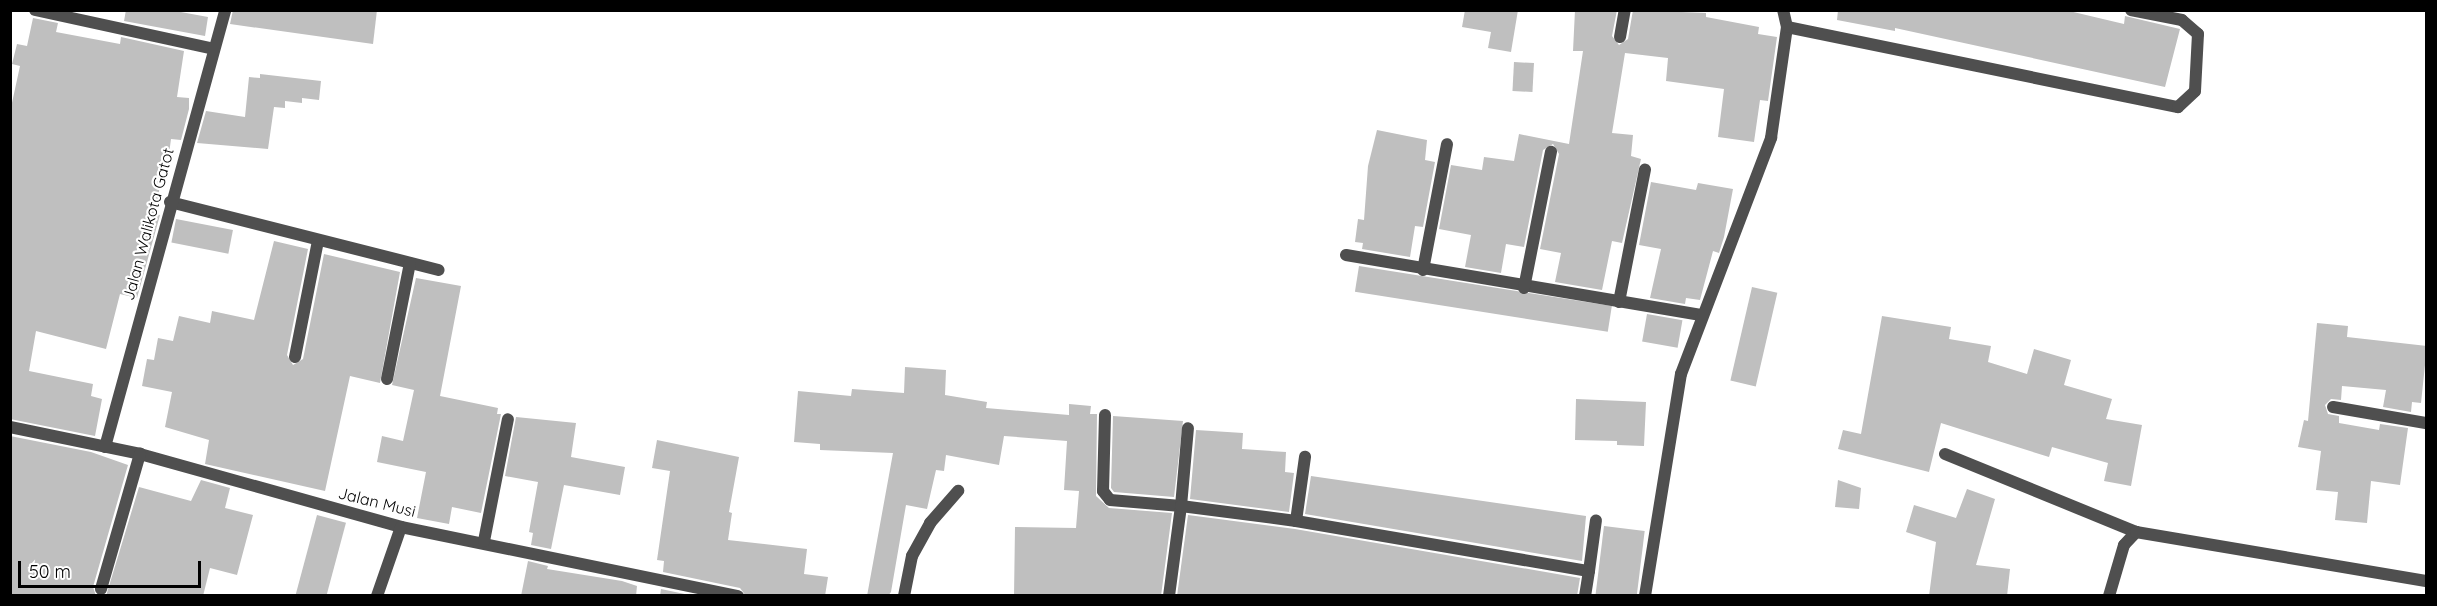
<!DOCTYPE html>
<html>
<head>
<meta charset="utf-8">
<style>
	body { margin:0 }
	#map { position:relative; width:2437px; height:606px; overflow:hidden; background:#fff; font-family:Quicksand,sans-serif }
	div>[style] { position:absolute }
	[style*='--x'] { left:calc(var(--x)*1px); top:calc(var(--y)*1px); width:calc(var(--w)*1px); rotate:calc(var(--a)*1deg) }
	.building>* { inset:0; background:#bfbfbf; transform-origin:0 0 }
	.street>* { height:12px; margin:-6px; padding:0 6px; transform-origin:6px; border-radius:6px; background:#4f4f4f }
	span { translate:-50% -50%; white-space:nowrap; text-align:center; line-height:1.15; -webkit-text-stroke:4.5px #fff; paint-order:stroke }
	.street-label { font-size:16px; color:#000 }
	.frame { position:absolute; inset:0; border:12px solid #000; pointer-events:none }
	.scale { position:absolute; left:18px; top:561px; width:183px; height:27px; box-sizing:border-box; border:3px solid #000; border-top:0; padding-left:8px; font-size:18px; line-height:21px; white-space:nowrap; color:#000; -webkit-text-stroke:4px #fff; paint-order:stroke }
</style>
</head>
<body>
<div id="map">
	<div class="building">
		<div style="clip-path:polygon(126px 10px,170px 10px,208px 17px,205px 36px,124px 21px)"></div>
		<div style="clip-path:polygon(233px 10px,377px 10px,373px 44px,230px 24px)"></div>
		<div style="clip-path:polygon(1465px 10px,1518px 10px,1511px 52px,1488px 48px,1491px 32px,1462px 27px)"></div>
		<div style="clip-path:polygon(1575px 10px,1617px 10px,1612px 36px,1619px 45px,1628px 39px,1633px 10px,1706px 13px,1706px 17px,1759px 27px,1758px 34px,1777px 37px,1768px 101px,1760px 100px,1754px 142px,1718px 137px,1724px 89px,1666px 81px,1668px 58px,1625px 53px,1612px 133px,1633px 135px,1631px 156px,1641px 159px,1622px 243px,1612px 241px,1602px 290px,1555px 282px,1561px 253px,1540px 249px,1559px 154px,1553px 144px,1543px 150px,1524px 247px,1506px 244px,1501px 273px,1465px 267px,1471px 235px,1439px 229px,1451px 165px,1482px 170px,1484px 157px,1514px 161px,1519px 134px,1569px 144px,1583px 51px,1573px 51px)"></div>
		<div style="clip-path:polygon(1838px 10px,2065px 10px,2124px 24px,2125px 16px,2180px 29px,2165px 87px,1895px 28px,1895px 31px,1837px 20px)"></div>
		<div style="clip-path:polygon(33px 18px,58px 23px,56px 32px,120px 44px,121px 37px,184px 51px,177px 97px,189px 98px,189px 109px,181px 140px,171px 139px,169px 154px,164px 153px,156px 214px,160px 215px,137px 298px,120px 294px,106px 349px,36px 331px,29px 371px,93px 384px,91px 396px,102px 399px,95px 436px,10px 419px,10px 112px,20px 66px,12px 64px,17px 44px,27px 46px)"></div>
		<div style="left:1514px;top:62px;width:20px;height:29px;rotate:3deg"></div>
		<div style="clip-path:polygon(260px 74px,321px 81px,319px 100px,302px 98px,302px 103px,285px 101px,285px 108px,274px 107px,268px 149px,197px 143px,206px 111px,245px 117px,249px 77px,260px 78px)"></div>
		<div style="clip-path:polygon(1377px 130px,1427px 140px,1425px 160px,1435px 162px,1423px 227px,1415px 226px,1410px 257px,1362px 249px,1363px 243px,1355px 242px,1358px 219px,1364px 220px,1368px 166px)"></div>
		<div style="clip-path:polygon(1651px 182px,1696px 190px,1698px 183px,1733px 189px,1724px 237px,1719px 253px,1713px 251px,1700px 300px,1686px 298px,1685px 304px,1650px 298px,1661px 249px,1639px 245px)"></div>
		<div style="left:176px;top:219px;width:58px;height:24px;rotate:11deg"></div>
		<div style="clip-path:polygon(274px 241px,308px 249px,287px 355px,293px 365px,303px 359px,324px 254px,400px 272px,380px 383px,350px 376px,325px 491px,205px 464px,209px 440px,165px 427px,172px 392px,142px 386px,147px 359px,154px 360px,158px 338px,173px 341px,179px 316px,210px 323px,212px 311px,254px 320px)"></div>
		<div style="left:1359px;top:266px;width:256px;height:26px;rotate:9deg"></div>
		<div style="clip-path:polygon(416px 278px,461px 286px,440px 396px,498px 408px,497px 414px,501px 414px,481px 513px,452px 507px,449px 524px,417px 518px,426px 472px,377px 462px,382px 436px,403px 441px,414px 390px,392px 385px)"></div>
		<div style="left:1752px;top:287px;width:26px;height:96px;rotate:13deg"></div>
		<div style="left:1647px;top:314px;width:36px;height:28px;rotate:10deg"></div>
		<div style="clip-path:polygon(1882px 316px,1951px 327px,1949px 339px,1991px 346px,1988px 362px,2027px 374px,2034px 349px,2071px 360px,2064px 385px,2112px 399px,2106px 419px,2142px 425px,2131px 486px,2104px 481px,2108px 463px,2052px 447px,2049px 457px,1941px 423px,1929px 472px,1838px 449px,1843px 430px,1861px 434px)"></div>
		<div style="clip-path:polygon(2317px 323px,2348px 326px,2347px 337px,2427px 346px,2421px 403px,2412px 402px,2411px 412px,2383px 407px,2386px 390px,2342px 386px,2341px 400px,2331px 399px,2325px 405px,2328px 414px,2339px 416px,2339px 423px,2379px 430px,2380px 424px,2408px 428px,2400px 485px,2371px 481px,2367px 523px,2335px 520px,2338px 492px,2316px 490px,2321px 451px,2298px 447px,2304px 420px,2308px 421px)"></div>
		<div style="clip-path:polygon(905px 367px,946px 370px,945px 395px,987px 402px,986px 408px,1069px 415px,1069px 404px,1091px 406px,1090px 414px,1097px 414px,1096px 496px,1109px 508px,1172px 513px,1161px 596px,1014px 596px,1015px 527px,1076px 528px,1079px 491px,1064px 490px,1067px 441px,1004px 436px,999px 465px,946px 455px,944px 471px,936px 470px,927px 509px,906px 505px,891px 592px,888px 596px,867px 596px,893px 453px,820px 450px,820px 444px,794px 442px,798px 391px,851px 396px,852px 389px,904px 393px)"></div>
		<div style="clip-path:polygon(1576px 399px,1646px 402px,1644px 446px,1617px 445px,1617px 441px,1575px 440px)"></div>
		<div style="clip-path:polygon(1113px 416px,1183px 421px,1174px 497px,1114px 492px,1111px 488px)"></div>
		<div style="clip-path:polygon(516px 417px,576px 423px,571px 457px,625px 467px,620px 495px,564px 485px,551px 549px,531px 545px,533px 533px,529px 532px,538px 482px,505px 476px)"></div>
		<div style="clip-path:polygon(1196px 430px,1243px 433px,1242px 449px,1286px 452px,1285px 472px,1294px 473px,1289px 512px,1190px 499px)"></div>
		<div style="clip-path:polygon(10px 436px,91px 452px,128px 465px,93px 587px,96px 596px,10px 596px)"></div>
		<div style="clip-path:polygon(657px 440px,739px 457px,729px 512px,732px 513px,728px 540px,807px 549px,804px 574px,828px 577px,825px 596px,746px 596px,740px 588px,663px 572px,664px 561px,657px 560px,670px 471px,652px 468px)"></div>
		<div style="clip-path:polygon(1311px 476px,1586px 516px,1582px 561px,1305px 514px)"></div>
		<div style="clip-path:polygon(201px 480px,230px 488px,225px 508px,253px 515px,237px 575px,210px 568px,203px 596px,106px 596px,139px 487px,191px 501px)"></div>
		<div style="clip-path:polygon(1838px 480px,1861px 488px,1859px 509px,1835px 507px)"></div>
		<div style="clip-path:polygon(1967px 489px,1995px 499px,1976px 565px,2010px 569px,2007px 596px,1929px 596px,1936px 542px,1906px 532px,1914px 505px,1956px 518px)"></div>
		<div style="left:317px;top:515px;width:30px;height:84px;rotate:15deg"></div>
		<div style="clip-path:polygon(1188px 515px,1295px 529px,1580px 578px,1577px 596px,1177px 596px)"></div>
		<div style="left:1604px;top:526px;width:41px;height:71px;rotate:7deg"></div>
		<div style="clip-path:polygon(528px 561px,548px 566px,547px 569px,622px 581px,637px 586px,636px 596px,521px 596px)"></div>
		<div style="clip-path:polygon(661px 589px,694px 596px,660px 596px)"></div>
	</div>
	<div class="street">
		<div style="--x:35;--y:10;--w:183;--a:12.3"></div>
		<div style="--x:1787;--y:27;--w:399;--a:11.6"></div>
		<div style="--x:2178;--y:107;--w:23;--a:-43"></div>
		<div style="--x:2195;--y:91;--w:57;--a:-87"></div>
		<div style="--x:2198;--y:34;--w:21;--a:-139"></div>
		<div style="--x:2182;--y:20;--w:52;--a:-168.9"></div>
		<div style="--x:1620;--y:37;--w:27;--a:-80"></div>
		<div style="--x:170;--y:202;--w:277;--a:14.2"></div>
		<div style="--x:1346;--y:255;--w:360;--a:9.6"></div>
		<div style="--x:1423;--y:270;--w:128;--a:-79.2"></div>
		<div style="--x:1524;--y:288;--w:139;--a:-78.8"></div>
		<div style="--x:1619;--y:302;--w:135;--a:-78.9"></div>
		<div style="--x:295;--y:357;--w:118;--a:-78.8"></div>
		<div style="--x:387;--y:379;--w:118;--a:-78.8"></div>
		<div style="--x:2333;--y:407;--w:94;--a:9.8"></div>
		<div style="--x:1105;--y:415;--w:76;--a:91.5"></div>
		<div style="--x:1103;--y:491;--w:11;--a:52"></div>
		<div style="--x:1110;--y:500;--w:71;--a:4.8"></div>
		<div style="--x:1181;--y:506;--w:78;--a:-84.9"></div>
		<div style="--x:10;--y:427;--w:133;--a:11.7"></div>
		<div style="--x:140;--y:454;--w:271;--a:15.6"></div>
		<div style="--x:401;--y:527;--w:344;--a:11.6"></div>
		<div style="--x:105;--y:447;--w:453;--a:-74.6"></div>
		<div style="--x:1945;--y:454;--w:206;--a:22.2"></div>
		<div style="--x:1296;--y:521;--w:65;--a:-82"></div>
		<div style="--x:484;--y:541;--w:124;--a:-78.9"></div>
		<div style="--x:1589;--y:571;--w:51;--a:-82.2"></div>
		<div style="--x:101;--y:589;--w:141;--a:-73.9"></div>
		<div style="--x:377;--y:596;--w:73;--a:-70.8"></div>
		<div style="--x:904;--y:596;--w:41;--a:-78.7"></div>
		<div style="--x:912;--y:556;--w:38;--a:-61"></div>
		<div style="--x:930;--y:523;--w:43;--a:-48.8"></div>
		<div style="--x:1169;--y:596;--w:91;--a:-82.4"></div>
		<div style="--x:1181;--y:506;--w:116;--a:7.4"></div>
		<div style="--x:1296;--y:521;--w:297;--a:9.7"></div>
		<div style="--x:1589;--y:571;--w:25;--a:99"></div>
		<div style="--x:1645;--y:596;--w:225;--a:-80.8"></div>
		<div style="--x:1681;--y:374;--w:253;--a:-69.1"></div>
		<div style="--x:1771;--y:138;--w:112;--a:-81.8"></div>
		<div style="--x:1787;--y:27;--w:17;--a:-103"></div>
		<div style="--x:2109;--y:596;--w:53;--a:-73.6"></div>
		<div style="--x:2124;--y:545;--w:18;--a:-47"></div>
		<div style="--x:2136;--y:532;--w:294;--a:9.6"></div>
	</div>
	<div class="street-label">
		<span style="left:148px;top:224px;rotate:-75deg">Jalan Walikota Gatot</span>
		<span style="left:377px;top:502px;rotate:14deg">Jalan Musi</span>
	</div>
	<div class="frame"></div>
	<div class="scale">50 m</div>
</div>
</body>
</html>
